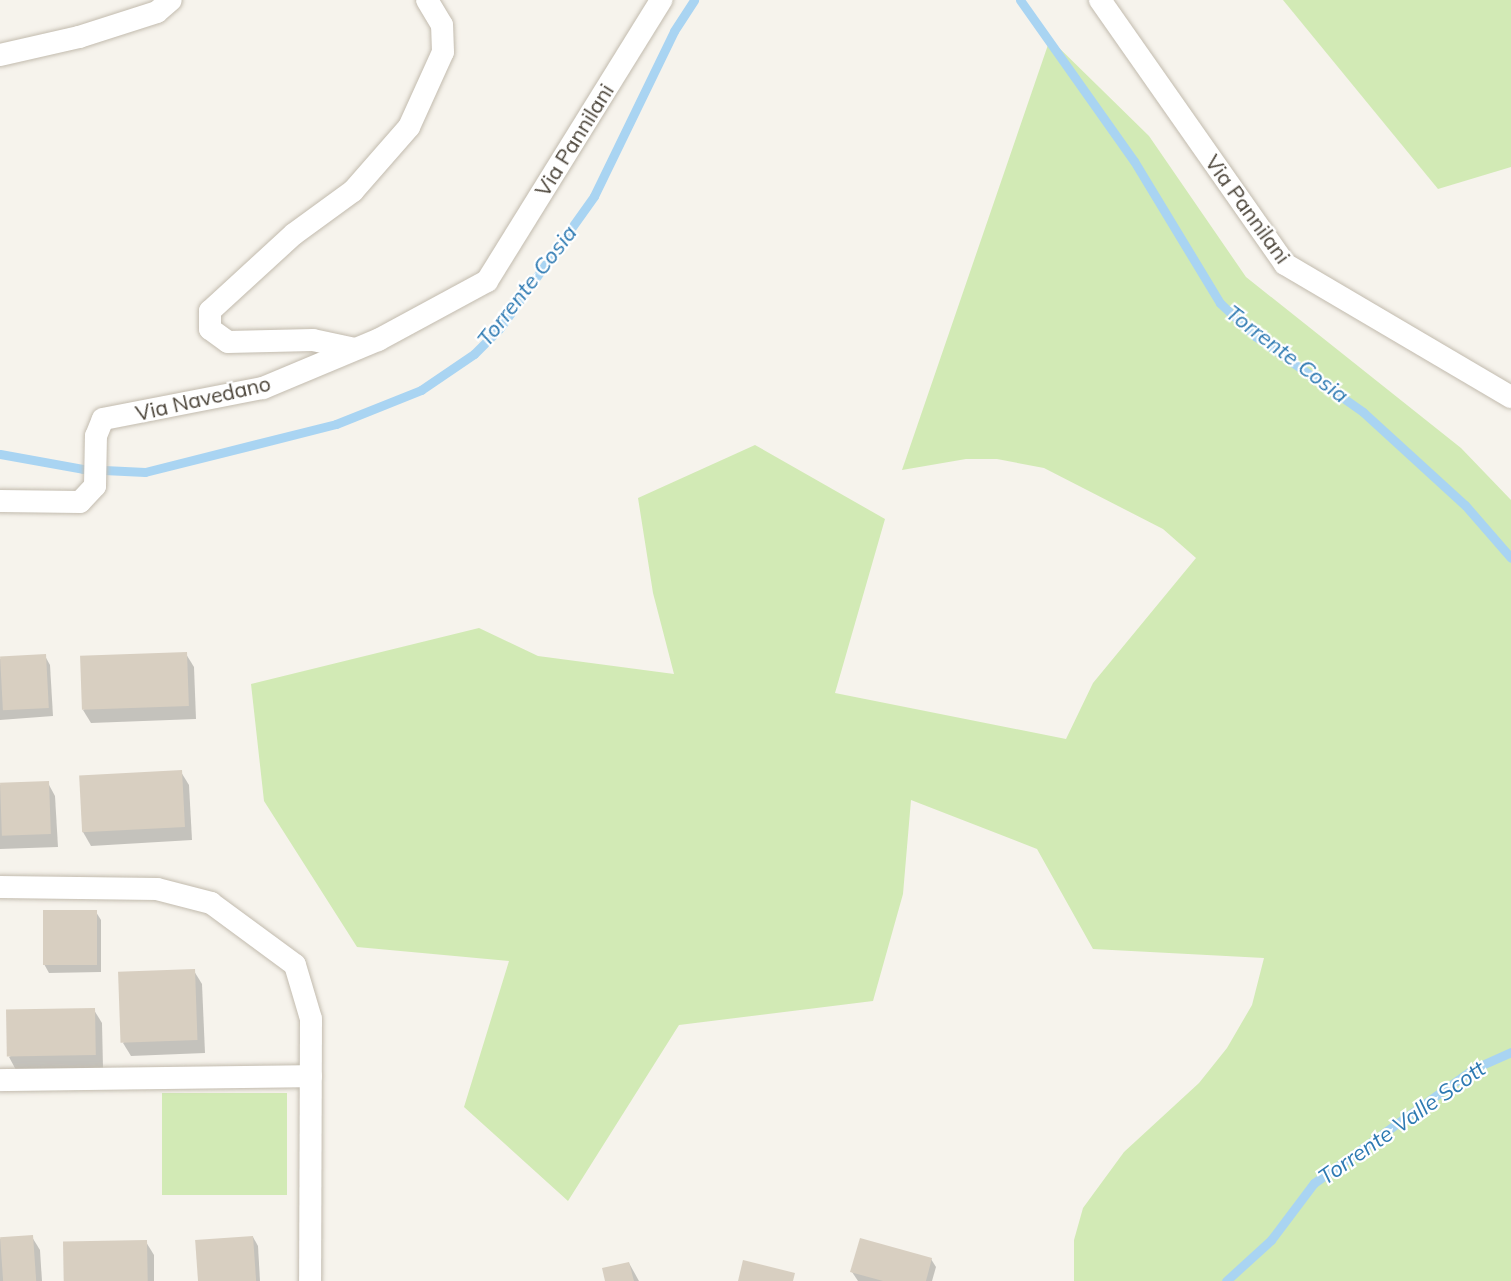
<!DOCTYPE html>
<html>
<head>
<meta charset="utf-8">
<style>
	body { margin:0 }
	#map { position:relative; width:1511px; height:1281px; overflow:hidden; background:#f6f3ec; font-family:Mulish,sans-serif }
	div>[style] { position:absolute }
	[style*='--x'] { left:calc(var(--x)*1px); top:calc(var(--y)*1px); width:calc(var(--w)*1px); rotate:calc(var(--a)*1deg) }
	.green>* { inset:0; background:#d2eab5; transform-origin:0 0 }
	.shadow>* { inset:0; background:#0003 }
	.stream>* { height:9px; margin:-4.5px; padding:0 4.5px; transform-origin:4.5px; border-radius:4.5px; background:#a9d4f2 }
	.building>* { inset:0; background:#d8cfc1; transform-origin:0 0 }
	.roads { filter:drop-shadow(0 0 2px #c2bbae) drop-shadow(0 0 2px #c2bbae) }
	.street>* { height:22px; margin:-11px; padding:0 11px; transform-origin:11px; border-radius:11px; background:#fff }
	span { translate:-50% -50%; white-space:nowrap; text-align:center; line-height:1.15; -webkit-text-stroke:4.5px #fff; paint-order:stroke }
	.street-label { font-size:21px; color:#4b4439 }
	.water-label { font-size:22px; color:#2e7ab2; font-style:italic }
</style>
</head>
<body>
<div id="map">
	<div class="green">
		<div style="clip-path:polygon(1283px 0,1511px 0,1511px 167px,1438px 189px)"></div>
		<div style="clip-path:polygon(1050px 39px,1149px 136px,1246px 277px,1461px 448px,1511px 500px,1511px 1281px,1074px 1281px,1074px 1240px,1083px 1208px,1124px 1152px,1199px 1083px,1227px 1048px,1252px 1005px,1264px 958px,1093px 949px,1037px 849px,911px 800px,903px 894px,873px 1001px,679px 1025px,568px 1201px,464px 1107px,509px 961px,357px 947px,264px 801px,251px 684px,479px 628px,538px 656px,674px 674px,653px 593px,638px 498px,755px 445px,885px 519px,835px 693px,1066px 739px,1093px 683px,1196px 558px,1163px 529px,1044px 468px,997px 459px,966px 459px,902px 470px)"></div>
		<div style="left:162px;top:1093px;width:125px;height:102px"></div>
	</div>
	<div class="shadow">
		<div style="clip-path:polygon(186px 654px,194px 667px,196px 719px,91px 723px,83px 710px)"></div>
		<div style="clip-path:polygon(45px 656px,50px 665px,53px 716px,0 720px,0 659px)"></div>
		<div style="clip-path:polygon(181px 772px,189px 785px,192px 840px,91px 846px,83px 832px)"></div>
		<div style="clip-path:polygon(48px 783px,55px 796px,58px 847px,0 849px,0 785px)"></div>
		<div style="clip-path:polygon(96px 912px,101px 920px,101px 972px,49px 973px,44px 964px)"></div>
		<div style="clip-path:polygon(194px 971px,202px 984px,205px 1053px,131px 1056px,123px 1043px)"></div>
		<div style="clip-path:polygon(94px 1010px,102px 1023px,103px 1068px,16px 1070px,9px 1057px)"></div>
		<div style="clip-path:polygon(32px 1237px,40px 1250px,42px 1281px,0 1281px,0 1239px)"></div>
		<div style="clip-path:polygon(253px 1237px,258px 1246px,260px 1281px,199px 1281px)"></div>
		<div style="clip-path:polygon(146px 1242px,154px 1255px,154px 1281px,65px 1281px)"></div>
		<div style="clip-path:polygon(931px 1259px,936px 1267px,932px 1281px,858px 1281px,852px 1272px)"></div>
		<div style="clip-path:polygon(629px 1263px,639px 1281px,606px 1281px)"></div>
	</div>
	<div class="stream">
		<div style="--x:1020;--y:0;--w:197;--a:54.7"></div>
		<div style="--x:1134;--y:161;--w:166;--a:58.8"></div>
		<div style="--x:1220;--y:303;--w:48;--a:43.3"></div>
		<div style="--x:1255;--y:336;--w:132;--a:35.1"></div>
		<div style="--x:1363;--y:412;--w:138;--a:42.4"></div>
		<div style="--x:1465;--y:505;--w:70;--a:49"></div>
		<div style="--x:0;--y:454;--w:84;--a:10.2"></div>
		<div style="--x:83;--y:469;--w:62;--a:2.8"></div>
		<div style="--x:145;--y:472;--w:197;--a:-14.1"></div>
		<div style="--x:336;--y:424;--w:92;--a:-21.8"></div>
		<div style="--x:421;--y:390;--w:64;--a:-34.2"></div>
		<div style="--x:474;--y:354;--w:37;--a:-45"></div>
		<div style="--x:500;--y:328;--w:162;--a:-54.5"></div>
		<div style="--x:594;--y:196;--w:183;--a:-64.1"></div>
		<div style="--x:674;--y:31;--w:37;--a:-57"></div>
		<div style="--x:1226;--y:1281;--w:61;--a:-42.3"></div>
		<div style="--x:1271;--y:1240;--w:71;--a:-53"></div>
		<div style="--x:1314;--y:1183;--w:196;--a:-35.6"></div>
		<div style="--x:1473;--y:1069;--w:42;--a:-24.1"></div>
	</div>
	<div class="building">
		<div style="left:187px;top:652px;width:54px;height:107px;rotate:88deg"></div>
		<div style="left:46px;top:654px;width:54px;height:46px;rotate:87deg"></div>
		<div style="left:182px;top:770px;width:57px;height:103px;rotate:87deg"></div>
		<div style="left:49px;top:781px;width:53px;height:49px;rotate:88deg"></div>
		<div style="left:43px;top:910px;width:54px;height:55px"></div>
		<div style="left:195px;top:969px;width:71px;height:77px;rotate:88deg"></div>
		<div style="left:95px;top:1008px;width:47px;height:89px;rotate:89deg"></div>
		<div style="left:33px;top:1235px;width:46px;height:33px;rotate:86deg"></div>
		<div style="left:253px;top:1236px;width:45px;height:58px;rotate:86deg"></div>
		<div style="clip-path:polygon(860px 1238px,932px 1258px,926px 1281px,883px 1281px,850px 1272px)"></div>
		<div style="left:147px;top:1240px;width:41px;height:84px;rotate:89deg"></div>
		<div style="clip-path:polygon(743px 1260px,795px 1273px,793px 1281px,738px 1281px)"></div>
		<div style="clip-path:polygon(629px 1262px,634px 1281px,605px 1281px,602px 1268px)"></div>
	</div>
	<div class="roads">
		<div class="street">
			<div style="--x:1100;--y:0;--w:322;--a:55"></div>
			<div style="--x:1285;--y:264;--w:262;--a:30.5"></div>
			<div style="--x:0;--y:55;--w:81;--a:-12.8"></div>
			<div style="--x:79;--y:37;--w:82;--a:-17.8"></div>
			<div style="--x:157;--y:12;--w:18;--a:-41"></div>
			<div style="--x:355;--y:349;--w:43;--a:-167.9"></div>
			<div style="--x:313;--y:340;--w:85;--a:178.7"></div>
			<div style="--x:228;--y:342;--w:22;--a:-144"></div>
			<div style="--x:210;--y:329;--w:18;--a:-90"></div>
			<div style="--x:210;--y:311;--w:114;--a:-42.5"></div>
			<div style="--x:294;--y:234;--w:73;--a:-36.1"></div>
			<div style="--x:353;--y:191;--w:85;--a:-48.8"></div>
			<div style="--x:409;--y:127;--w:82;--a:-65.6"></div>
			<div style="--x:443;--y:52;--w:27;--a:-92"></div>
			<div style="--x:442;--y:25;--w:29;--a:-121"></div>
			<div style="--x:0;--y:501;--w:80;--a:0.7"></div>
			<div style="--x:80;--y:502;--w:22;--a:-47"></div>
			<div style="--x:95;--y:486;--w:50;--a:-88.9"></div>
			<div style="--x:96;--y:436;--w:18;--a:-68"></div>
			<div style="--x:103;--y:419;--w:163;--a:-11"></div>
			<div style="--x:263;--y:388;--w:125;--a:-22.7"></div>
			<div style="--x:378;--y:340;--w:124;--a:-28.4"></div>
			<div style="--x:487;--y:281;--w:331;--a:-58.2"></div>
			<div style="--x:0;--y:887;--w:157;--a:0.7"></div>
			<div style="--x:157;--y:889;--w:56;--a:14.5"></div>
			<div style="--x:211;--y:903;--w:104;--a:36.4"></div>
			<div style="--x:295;--y:965;--w:56;--a:73.5"></div>
			<div style="--x:311;--y:1019;--w:262;--a:90.2"></div>
			<div style="--x:0;--y:1080;--w:311;--a:-0.7"></div>
		</div>
	</div>
	<div class="street-label">
		<span style="left:574px;top:140px;rotate:-58deg">Via Pannilani</span>
		<span style="left:1248px;top:209px;rotate:54deg">Via Pannilani</span>
		<span style="left:203px;top:398px;rotate:-13deg">Via Navedano</span>
	</div>
	<div class="water-label">
		<span style="left:527px;top:286px;rotate:-52deg">Torrente Cosia</span>
		<span style="left:1287px;top:354px;rotate:37deg">Torrente Cosia</span>
		<span style="left:1402px;top:1123px;rotate:-35deg">Torrente Valle Scott</span>
	</div>
</div>
</body>
</html>
